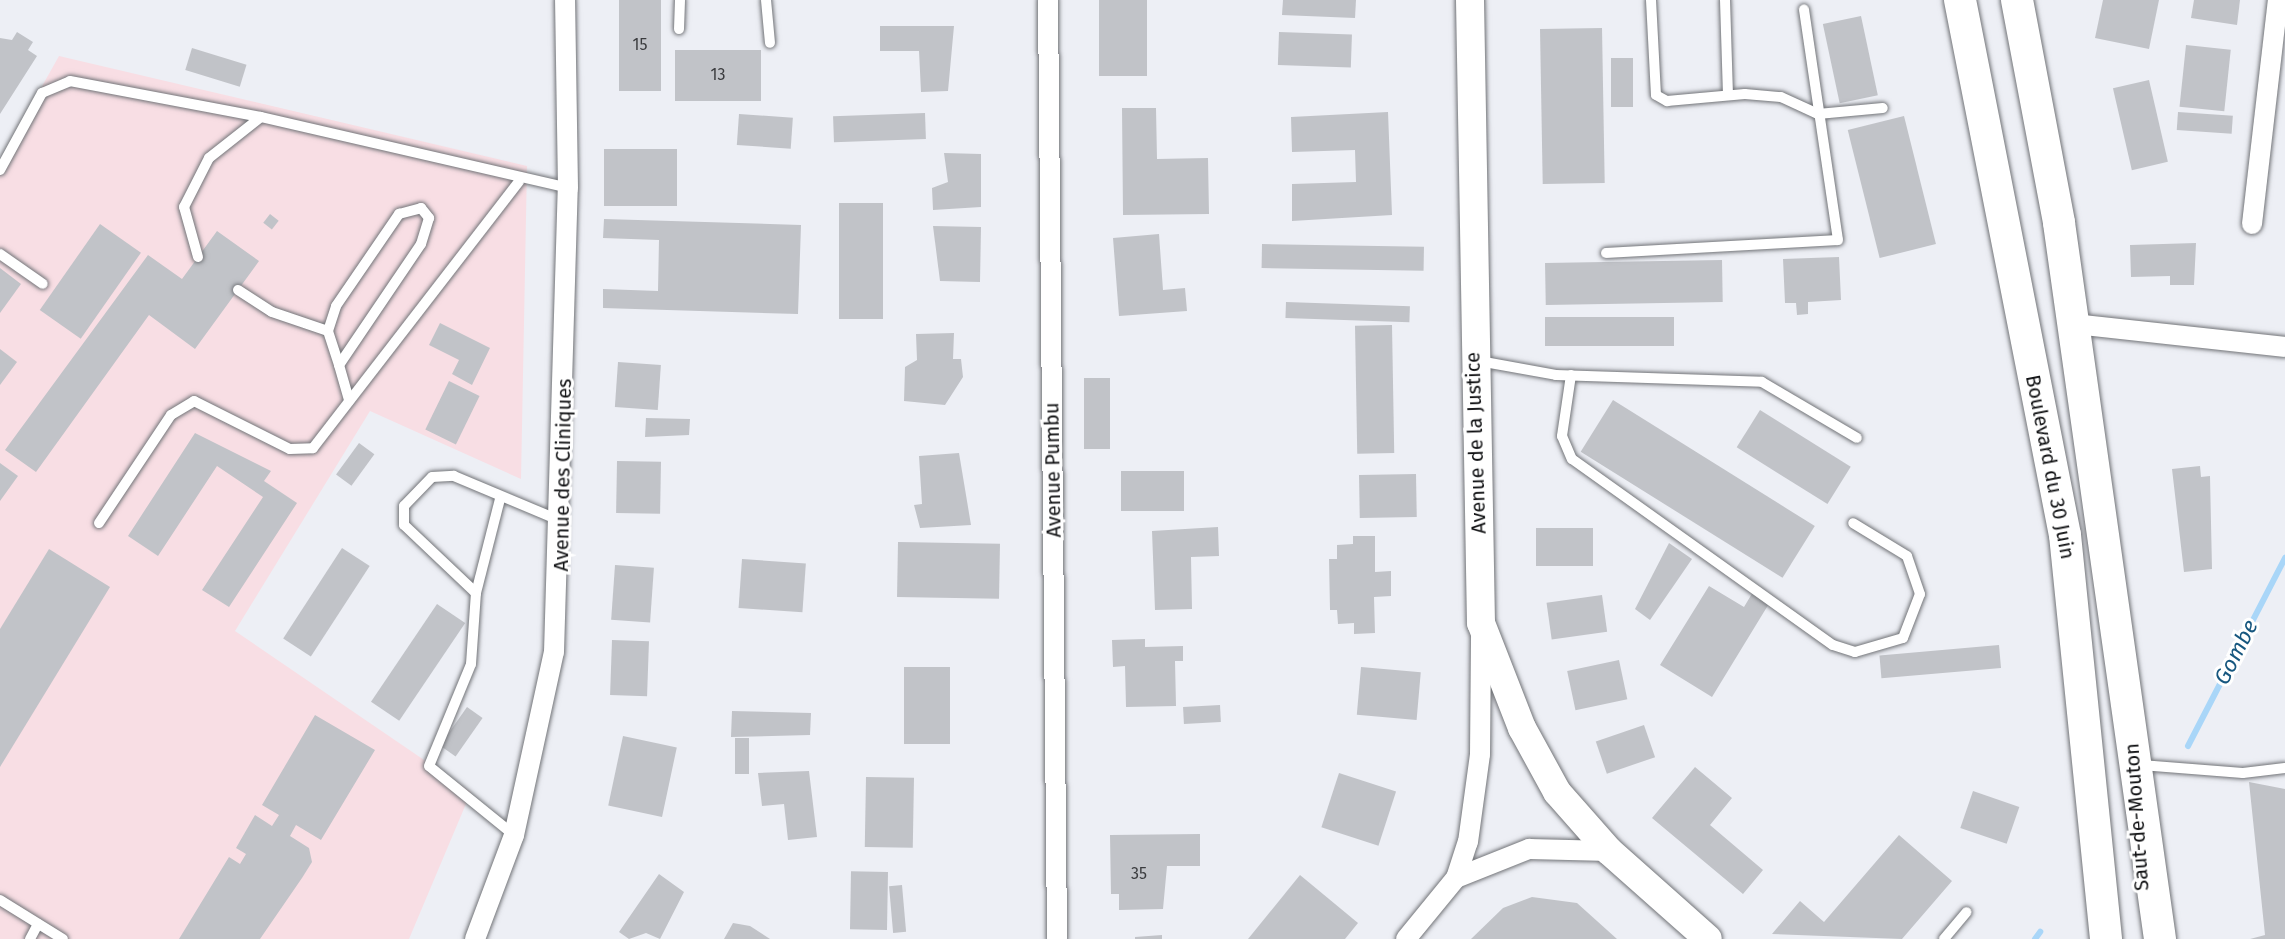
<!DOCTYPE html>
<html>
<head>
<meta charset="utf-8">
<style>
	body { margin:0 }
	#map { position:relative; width:2285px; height:939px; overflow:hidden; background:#edeff5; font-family:"Fira Sans",sans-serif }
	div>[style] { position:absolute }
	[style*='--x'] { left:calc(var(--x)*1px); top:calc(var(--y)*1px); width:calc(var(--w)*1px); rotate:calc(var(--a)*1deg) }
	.medical>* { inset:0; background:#f8dee4 }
	.stream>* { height:6px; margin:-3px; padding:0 3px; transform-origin:3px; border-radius:3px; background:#a9d6f8 }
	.building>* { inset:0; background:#c1c3c8; transform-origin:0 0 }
	.roads { filter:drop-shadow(0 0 2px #727478) drop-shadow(0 0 2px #727478) }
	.lane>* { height:10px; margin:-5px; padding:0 5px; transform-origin:5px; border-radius:5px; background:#fff }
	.street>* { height:20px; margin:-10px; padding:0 10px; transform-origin:10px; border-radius:10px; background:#fff }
	.secondary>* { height:28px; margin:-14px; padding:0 14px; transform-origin:14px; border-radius:14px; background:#fff }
	.primary>* { height:32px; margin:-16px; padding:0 16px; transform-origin:16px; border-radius:16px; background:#fff }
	span { translate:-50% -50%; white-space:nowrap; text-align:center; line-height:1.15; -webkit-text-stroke:6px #fff; paint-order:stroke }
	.number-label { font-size:16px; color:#3b3c3f }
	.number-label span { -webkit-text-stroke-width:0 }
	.street-label { font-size:20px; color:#0e0f11 }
	.water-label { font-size:22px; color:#17577f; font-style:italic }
</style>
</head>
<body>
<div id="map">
	<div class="medical">
		<div style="clip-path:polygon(59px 56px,527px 166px,521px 479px,370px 411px,235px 631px,471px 792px,409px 939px,0 939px,0 161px)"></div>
	</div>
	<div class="stream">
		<div style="--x:2188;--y:746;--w:212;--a:-62.7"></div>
		<div style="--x:2035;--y:939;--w:9;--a:-54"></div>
	</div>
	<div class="building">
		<div style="left:619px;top:0;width:42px;height:91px"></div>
		<div style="left:1099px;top:0;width:48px;height:76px"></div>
		<div style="clip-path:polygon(1283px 0,1356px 0,1355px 18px,1282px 15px)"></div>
		<div style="clip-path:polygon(2103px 0,2159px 0,2149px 49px,2095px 38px)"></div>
		<div style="clip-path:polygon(2194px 0,2240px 0,2237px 25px,2191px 18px)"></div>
		<div style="left:1861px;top:16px;width:81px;height:39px;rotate:78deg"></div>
		<div style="clip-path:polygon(880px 26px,954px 26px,948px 91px,921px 92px,919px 51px,880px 51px)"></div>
		<div style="left:1602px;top:28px;width:155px;height:62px;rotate:89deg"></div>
		<div style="clip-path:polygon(17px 32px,33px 42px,28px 50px,37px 56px,0 114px,0 38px,12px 40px)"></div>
		<div style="left:1279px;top:32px;width:73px;height:33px;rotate:2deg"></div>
		<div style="left:2186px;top:45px;width:45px;height:62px;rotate:6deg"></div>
		<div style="left:192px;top:48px;width:57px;height:23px;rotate:17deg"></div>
		<div style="left:675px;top:50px;width:86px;height:51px"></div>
		<div style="left:1611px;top:58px;width:22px;height:49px"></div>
		<div style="left:2149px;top:80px;width:84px;height:37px;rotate:77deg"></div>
		<div style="clip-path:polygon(1122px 108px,1156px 108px,1157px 159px,1208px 158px,1209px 214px,1123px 215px)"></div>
		<div style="clip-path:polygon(1388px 112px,1392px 215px,1292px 221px,1292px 184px,1356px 182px,1355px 150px,1292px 152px,1291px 117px)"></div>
		<div style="left:2178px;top:112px;width:55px;height:18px;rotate:4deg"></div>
		<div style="left:925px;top:113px;width:26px;height:92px;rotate:88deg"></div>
		<div style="left:739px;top:114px;width:54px;height:31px;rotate:4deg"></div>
		<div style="left:1904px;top:116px;width:132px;height:58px;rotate:76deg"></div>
		<div style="left:604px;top:149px;width:73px;height:57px"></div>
		<div style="clip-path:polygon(944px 153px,981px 154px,981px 207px,933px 210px,932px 188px,948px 182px)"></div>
		<div style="left:839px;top:203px;width:44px;height:116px"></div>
		<div style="left:270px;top:214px;width:11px;height:11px;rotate:38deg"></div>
		<div style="clip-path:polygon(604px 219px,801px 225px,798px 314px,603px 308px,603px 289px,658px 291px,659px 240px,603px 238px)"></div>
		<div style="left:100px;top:224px;width:50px;height:105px;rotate:35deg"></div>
		<div style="clip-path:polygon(933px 226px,981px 227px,980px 282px,940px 281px)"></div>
		<div style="clip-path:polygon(217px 231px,259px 261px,195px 349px,149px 315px,36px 472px,5px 450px,148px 255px,182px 279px)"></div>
		<div style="clip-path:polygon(1159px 234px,1163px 290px,1185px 288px,1187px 311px,1119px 316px,1113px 238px)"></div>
		<div style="clip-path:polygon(2196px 243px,2194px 285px,2170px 285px,2170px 276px,2131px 277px,2130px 245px)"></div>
		<div style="left:1262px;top:244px;width:162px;height:24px;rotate:1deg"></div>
		<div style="clip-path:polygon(1839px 257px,1841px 300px,1808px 302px,1808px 314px,1797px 315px,1796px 303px,1785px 303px,1783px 259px)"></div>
		<div style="left:1722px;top:260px;width:42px;height:177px;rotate:89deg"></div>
		<div style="clip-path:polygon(0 268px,21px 284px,0 313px)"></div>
		<div style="left:1286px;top:302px;width:124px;height:16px;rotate:2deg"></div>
		<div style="left:1674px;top:317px;width:29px;height:129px;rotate:90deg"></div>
		<div style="clip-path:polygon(440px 323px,490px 348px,472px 385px,452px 374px,459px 360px,429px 345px)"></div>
		<div style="left:1392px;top:325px;width:128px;height:37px;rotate:89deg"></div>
		<div style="clip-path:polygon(954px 333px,953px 359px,961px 359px,963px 377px,945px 405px,904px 401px,905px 367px,917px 360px,916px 334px)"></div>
		<div style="clip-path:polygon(0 349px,17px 362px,0 385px)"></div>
		<div style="left:618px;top:362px;width:43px;height:45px;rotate:4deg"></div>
		<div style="left:1110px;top:378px;width:71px;height:26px;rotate:90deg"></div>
		<div style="left:449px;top:381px;width:34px;height:54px;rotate:26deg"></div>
		<div style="left:1613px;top:400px;width:238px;height:61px;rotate:32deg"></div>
		<div style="left:1760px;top:410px;width:107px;height:44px;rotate:32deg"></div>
		<div style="clip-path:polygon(646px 418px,690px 419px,689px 435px,645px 437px)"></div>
		<div style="clip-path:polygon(195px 433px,271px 471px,264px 481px,297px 503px,229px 607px,202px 590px,263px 497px,217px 466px,158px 556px,128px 536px)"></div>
		<div style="left:359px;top:443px;width:19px;height:39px;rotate:36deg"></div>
		<div style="clip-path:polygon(959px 453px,971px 525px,920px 528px,914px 505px,922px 504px,919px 456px)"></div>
		<div style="left:617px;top:461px;width:44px;height:52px;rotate:1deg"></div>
		<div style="clip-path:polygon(0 463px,18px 476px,0 501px)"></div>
		<div style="clip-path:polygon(2200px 466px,2201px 477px,2210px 476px,2212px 569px,2184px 572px,2172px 469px)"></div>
		<div style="left:1184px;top:471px;width:40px;height:63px;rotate:90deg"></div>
		<div style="left:1416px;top:474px;width:43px;height:57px;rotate:89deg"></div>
		<div style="clip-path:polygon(1218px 527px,1219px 556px,1191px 557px,1192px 609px,1155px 610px,1152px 531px)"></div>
		<div style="left:1593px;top:528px;width:38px;height:57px;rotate:90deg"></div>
		<div style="clip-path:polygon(1353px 536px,1375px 536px,1375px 572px,1391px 571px,1391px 596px,1374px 597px,1375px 633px,1354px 634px,1354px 623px,1338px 624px,1337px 610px,1330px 610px,1329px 559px,1337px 559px,1337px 545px,1353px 544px)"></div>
		<div style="left:898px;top:542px;width:102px;height:55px;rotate:1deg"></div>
		<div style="clip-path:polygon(1669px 543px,1692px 559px,1650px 620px,1635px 609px)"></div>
		<div style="left:342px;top:548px;width:33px;height:108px;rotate:33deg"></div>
		<div style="clip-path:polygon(49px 549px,110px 587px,0 767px,0 629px)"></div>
		<div style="left:742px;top:559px;width:64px;height:49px;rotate:4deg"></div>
		<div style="left:615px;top:565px;width:39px;height:55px;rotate:4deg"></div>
		<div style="clip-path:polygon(1709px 586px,1744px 607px,1753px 592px,1770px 602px,1712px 697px,1660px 665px)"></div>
		<div style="left:1602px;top:595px;width:37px;height:56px;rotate:82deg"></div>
		<div style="left:437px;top:604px;width:34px;height:118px;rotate:34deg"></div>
		<div style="clip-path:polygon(1145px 639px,1145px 647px,1183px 646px,1183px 661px,1175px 661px,1176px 706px,1126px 707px,1125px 666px,1113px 667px,1112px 640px)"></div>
		<div style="left:612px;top:640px;width:37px;height:55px;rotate:2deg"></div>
		<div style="left:1999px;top:645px;width:23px;height:120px;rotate:85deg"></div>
		<div style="left:1619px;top:660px;width:40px;height:53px;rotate:78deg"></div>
		<div style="left:950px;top:667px;width:77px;height:46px;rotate:90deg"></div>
		<div style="left:1361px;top:667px;width:60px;height:48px;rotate:5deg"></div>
		<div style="left:1220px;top:705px;width:17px;height:37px;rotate:87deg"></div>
		<div style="left:467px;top:707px;width:19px;height:47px;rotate:35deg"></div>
		<div style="clip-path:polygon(732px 711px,811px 713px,810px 735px,731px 737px)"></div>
		<div style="clip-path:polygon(315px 715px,375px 750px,321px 840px,296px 825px,290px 836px,309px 848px,312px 862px,302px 878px,260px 939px,179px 939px,229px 857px,240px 864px,246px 854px,236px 848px,255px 815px,272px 826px,279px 815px,262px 805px)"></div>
		<div style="left:1644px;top:725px;width:34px;height:51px;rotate:71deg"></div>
		<div style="left:623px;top:736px;width:55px;height:71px;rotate:12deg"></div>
		<div style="left:735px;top:738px;width:14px;height:36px"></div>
		<div style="clip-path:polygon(1695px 767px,1732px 798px,1710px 825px,1763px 870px,1743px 894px,1652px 818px)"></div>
		<div style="clip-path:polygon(809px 771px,817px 837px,788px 840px,784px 804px,762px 806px,758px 773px)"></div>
		<div style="left:1339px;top:773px;width:60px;height:57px;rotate:18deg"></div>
		<div style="left:866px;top:777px;width:48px;height:70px;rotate:1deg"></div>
		<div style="clip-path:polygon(2249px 782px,2285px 789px,2285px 939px,2250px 939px,2265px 935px)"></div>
		<div style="left:1973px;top:791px;width:49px;height:39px;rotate:19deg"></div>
		<div style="clip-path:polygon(1200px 834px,1200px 866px,1167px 866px,1163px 909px,1119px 910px,1119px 894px,1111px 894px,1110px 835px)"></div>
		<div style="clip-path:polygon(1899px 835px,1952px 881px,1902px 939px,1772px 934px,1800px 901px,1824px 922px)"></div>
		<div style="left:888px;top:872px;width:58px;height:37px;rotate:91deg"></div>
		<div style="clip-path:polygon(659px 874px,684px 892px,660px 939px,646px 933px,629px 939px,619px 932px)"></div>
		<div style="clip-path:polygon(1300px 875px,1358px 923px,1345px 939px,1248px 939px)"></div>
		<div style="left:902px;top:885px;width:47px;height:13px;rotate:85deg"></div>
		<div style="clip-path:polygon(1532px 897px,1577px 903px,1617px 939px,1471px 939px,1503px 908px)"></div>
		<div style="clip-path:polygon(733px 923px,750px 926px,770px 939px,724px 939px)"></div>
		<div style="clip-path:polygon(1162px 935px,1162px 939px,1135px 939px,1135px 937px)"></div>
	</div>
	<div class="roads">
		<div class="lane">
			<div style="--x:766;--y:0;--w:43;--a:84.7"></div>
			<div style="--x:1651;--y:0;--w:95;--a:87"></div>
			<div style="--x:1656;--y:95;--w:13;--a:29"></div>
			<div style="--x:1667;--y:101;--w:78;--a:-5.1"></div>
			<div style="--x:1745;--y:94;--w:36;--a:5"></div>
			<div style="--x:1781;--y:97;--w:41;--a:24.7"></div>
			<div style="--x:1818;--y:114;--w:65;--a:-5.3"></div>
			<div style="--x:1725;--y:0;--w:95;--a:88.2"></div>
			<div style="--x:679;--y:29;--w:29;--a:-88"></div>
			<div style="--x:0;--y:170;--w:88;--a:-61.4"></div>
			<div style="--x:42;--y:93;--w:30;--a:-23"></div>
			<div style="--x:70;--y:81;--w:194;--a:10.7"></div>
			<div style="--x:1606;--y:253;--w:232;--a:-3.2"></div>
			<div style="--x:1838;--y:240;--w:233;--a:-98.4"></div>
			<div style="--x:0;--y:254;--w:52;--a:34.9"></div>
			<div style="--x:198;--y:257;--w:52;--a:-105.6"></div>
			<div style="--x:184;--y:207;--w:55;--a:-63"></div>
			<div style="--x:209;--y:158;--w:66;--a:-38.3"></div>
			<div style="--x:261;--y:117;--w:315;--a:13"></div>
			<div style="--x:238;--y:290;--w:40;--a:32.9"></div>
			<div style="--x:272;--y:312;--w:59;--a:18.7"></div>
			<div style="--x:1479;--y:361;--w:78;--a:10.3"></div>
			<div style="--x:1556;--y:375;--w:206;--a:1.9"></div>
			<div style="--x:1762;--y:382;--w:110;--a:30.5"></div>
			<div style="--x:339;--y:365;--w:36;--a:-108"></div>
			<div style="--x:328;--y:331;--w:26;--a:-72"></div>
			<div style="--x:336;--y:306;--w:112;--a:-55.6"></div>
			<div style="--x:399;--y:214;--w:23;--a:-15"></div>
			<div style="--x:421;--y:208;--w:13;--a:51"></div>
			<div style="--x:429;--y:218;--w:27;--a:107"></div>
			<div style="--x:421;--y:244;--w:146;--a:124.1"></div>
			<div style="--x:339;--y:365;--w:37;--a:74"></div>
			<div style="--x:1571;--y:375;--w:62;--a:98.4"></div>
			<div style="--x:1562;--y:436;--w:25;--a:67"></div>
			<div style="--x:1572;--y:459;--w:320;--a:35.5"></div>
			<div style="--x:1833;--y:645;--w:23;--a:18"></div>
			<div style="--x:1855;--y:652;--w:50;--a:-16.3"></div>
			<div style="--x:1903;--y:638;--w:47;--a:-68.9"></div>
			<div style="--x:1920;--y:594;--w:40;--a:-108.9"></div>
			<div style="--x:1907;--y:556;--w:63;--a:-148.6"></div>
			<div style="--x:99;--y:523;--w:130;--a:-56.3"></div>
			<div style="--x:171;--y:415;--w:27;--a:-31"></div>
			<div style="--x:194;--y:401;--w:107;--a:26.6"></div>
			<div style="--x:290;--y:449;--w:23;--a:-2"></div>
			<div style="--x:313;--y:448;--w:337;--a:-52.3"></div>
			<div style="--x:476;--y:593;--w:97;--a:-75.7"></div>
			<div style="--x:2141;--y:765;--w:102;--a:4.5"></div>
			<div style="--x:2243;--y:773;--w:42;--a:-6.8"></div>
			<div style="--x:514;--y:835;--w:109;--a:-140.9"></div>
			<div style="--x:429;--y:766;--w:110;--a:-67.6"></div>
			<div style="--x:471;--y:664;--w:71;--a:-86"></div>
			<div style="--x:476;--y:593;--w:99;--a:-136.6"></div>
			<div style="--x:404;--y:525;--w:19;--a:-90"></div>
			<div style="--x:404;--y:506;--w:40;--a:-46"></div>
			<div style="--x:432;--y:477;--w:22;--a:-3"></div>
			<div style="--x:454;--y:476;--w:116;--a:22.8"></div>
			<div style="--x:0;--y:900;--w:74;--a:31.8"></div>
			<div style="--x:30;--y:939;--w:17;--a:-62"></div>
			<div style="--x:1944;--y:939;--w:35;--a:-50"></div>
		</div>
		<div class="street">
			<div style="--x:1048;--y:0;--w:939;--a:89.45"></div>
			<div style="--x:2252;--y:224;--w:226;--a:-83.4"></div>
			<div style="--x:2074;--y:324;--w:212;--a:6.2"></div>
			<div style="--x:1456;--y:878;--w:79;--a:-21.7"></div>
			<div style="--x:1529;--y:849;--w:80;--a:1.4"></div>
			<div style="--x:475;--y:939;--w:111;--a:-69.4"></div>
			<div style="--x:514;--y:835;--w:187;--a:-77.7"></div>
			<div style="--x:554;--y:652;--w:464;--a:-88.3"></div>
			<div style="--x:568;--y:188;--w:188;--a:-90.9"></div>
			<div style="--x:1406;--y:939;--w:79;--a:-50.7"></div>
			<div style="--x:1456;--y:878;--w:38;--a:-72"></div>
			<div style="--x:1468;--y:842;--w:89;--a:-82.2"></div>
			<div style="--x:1480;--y:754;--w:118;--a:-89.5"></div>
		</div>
		<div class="secondary">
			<div style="--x:1470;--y:0;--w:623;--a:88.99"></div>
			<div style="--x:1481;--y:623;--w:113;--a:68.7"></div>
			<div style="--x:1522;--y:728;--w:73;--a:61.3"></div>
			<div style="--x:1557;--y:792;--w:79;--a:48.6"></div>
			<div style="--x:1609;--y:851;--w:132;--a:41.6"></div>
		</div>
		<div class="primary">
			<div style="--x:1960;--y:0;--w:545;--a:78.9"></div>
			<div style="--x:2065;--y:535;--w:406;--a:84.2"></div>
			<div style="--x:2017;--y:0;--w:227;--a:79.3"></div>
			<div style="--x:2059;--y:223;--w:723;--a:81.97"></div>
		</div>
	</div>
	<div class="number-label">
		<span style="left:640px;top:45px">15</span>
		<span style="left:718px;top:75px">13</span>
		<span style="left:1139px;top:874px">35</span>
	</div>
	<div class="street-label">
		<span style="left:1476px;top:443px;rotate:-92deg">Avenue de la Justice</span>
		<span style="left:2050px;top:467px;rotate:79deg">Boulevard du 30 Juin</span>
		<span style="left:1053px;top:470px;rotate:-91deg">Avenue Pumbu</span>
		<span style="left:563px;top:475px;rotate:-89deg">Avenue des Cliniques</span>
		<span style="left:2137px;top:817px;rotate:-94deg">Saut-de-Mouton</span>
	</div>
	<div class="water-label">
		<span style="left:2236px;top:652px;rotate:-63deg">Gombe</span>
	</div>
</div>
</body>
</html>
